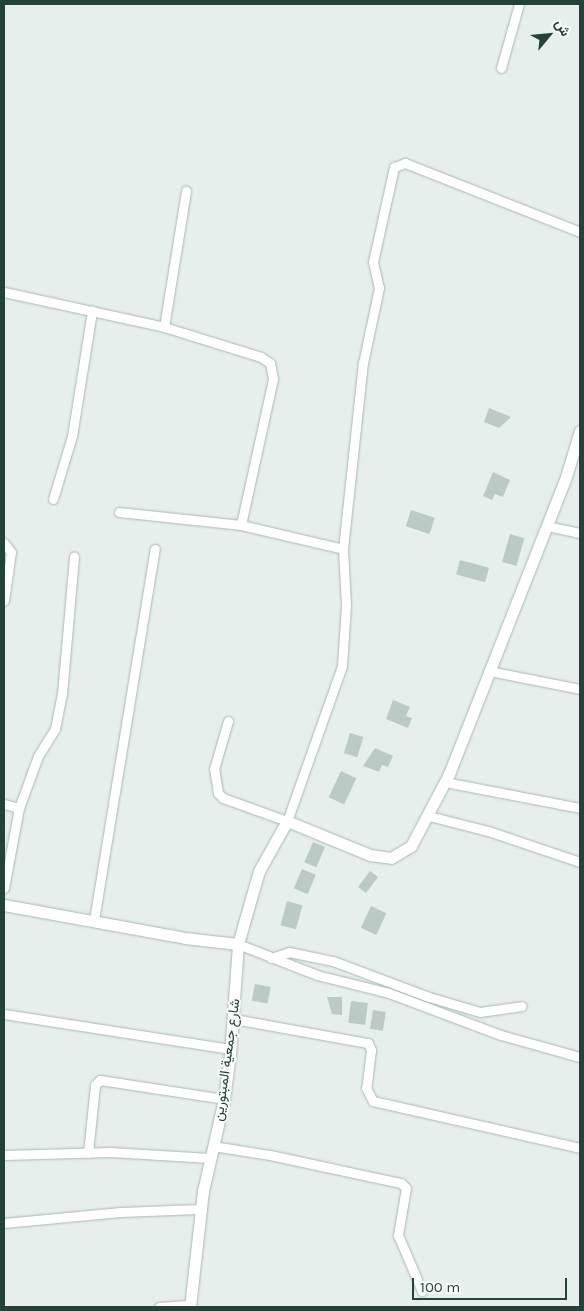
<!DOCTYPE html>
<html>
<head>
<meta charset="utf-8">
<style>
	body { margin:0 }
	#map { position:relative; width:584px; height:1311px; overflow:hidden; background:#e6efeb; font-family:Karla,Vazirmatn,sans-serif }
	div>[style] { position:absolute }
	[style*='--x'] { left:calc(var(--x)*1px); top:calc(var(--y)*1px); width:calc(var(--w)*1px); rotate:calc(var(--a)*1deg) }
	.building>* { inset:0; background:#bbcac4; transform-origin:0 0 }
	.roads { filter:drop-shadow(0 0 1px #a8b8b2) drop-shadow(0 0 1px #a8b8b2) }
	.minor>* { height:9px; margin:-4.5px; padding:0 4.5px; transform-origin:4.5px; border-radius:4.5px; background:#fff }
	.tertiary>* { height:11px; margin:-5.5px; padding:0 5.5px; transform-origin:5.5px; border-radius:5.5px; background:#fff }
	span { translate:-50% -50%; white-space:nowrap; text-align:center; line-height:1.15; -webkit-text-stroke:4px #f7fbf9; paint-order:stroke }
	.street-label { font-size:14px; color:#24423a }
	.frame { position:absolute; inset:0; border:5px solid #24423a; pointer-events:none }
	.north { position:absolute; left:524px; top:10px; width:50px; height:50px; -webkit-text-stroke:4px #f7fbf9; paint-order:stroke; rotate:62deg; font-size:14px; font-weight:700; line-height:20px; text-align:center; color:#24423a }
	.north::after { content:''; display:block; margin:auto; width:18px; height:22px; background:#24423a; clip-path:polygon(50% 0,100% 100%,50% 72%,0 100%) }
	.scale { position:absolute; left:412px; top:1278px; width:155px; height:22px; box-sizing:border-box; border:2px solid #24423a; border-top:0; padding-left:6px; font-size:15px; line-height:18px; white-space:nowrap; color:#24423a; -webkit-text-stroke:4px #f7fbf9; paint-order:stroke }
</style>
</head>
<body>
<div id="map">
	<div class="building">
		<div style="clip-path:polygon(489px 408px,511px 417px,499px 428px,484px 422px)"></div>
		<div style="clip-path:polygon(493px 472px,510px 480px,503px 497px,495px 494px,492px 500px,483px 496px)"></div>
		<div style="left:411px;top:510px;width:25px;height:17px;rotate:18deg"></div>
		<div style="left:510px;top:534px;width:15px;height:29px;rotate:16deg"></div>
		<div style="left:460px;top:560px;width:30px;height:15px;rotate:15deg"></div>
		<div style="clip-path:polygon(393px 700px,410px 707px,406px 716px,412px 718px,408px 728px,386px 719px)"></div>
		<div style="left:350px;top:733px;width:14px;height:21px;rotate:17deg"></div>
		<div style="clip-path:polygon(375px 748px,393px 756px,388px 767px,382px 765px,379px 772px,363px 766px)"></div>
		<div style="left:341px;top:771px;width:17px;height:29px;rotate:25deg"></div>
		<div style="left:313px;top:842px;width:13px;height:22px;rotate:23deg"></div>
		<div style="left:302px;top:869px;width:15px;height:21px;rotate:23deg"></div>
		<div style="left:370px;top:871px;width:10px;height:20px;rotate:37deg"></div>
		<div style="left:287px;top:901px;width:16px;height:25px;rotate:15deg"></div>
		<div style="left:371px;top:906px;width:17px;height:24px;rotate:25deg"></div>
		<div style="left:255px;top:984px;width:16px;height:17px;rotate:11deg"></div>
		<div style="clip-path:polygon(327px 997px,342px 997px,342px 1015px,332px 1014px)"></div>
		<div style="left:351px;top:1001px;width:17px;height:22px;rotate:7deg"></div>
		<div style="left:373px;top:1010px;width:13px;height:19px;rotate:9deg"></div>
	</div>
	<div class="roads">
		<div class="minor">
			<div style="--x:501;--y:68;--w:66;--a:-74.3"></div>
			<div style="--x:4;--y:292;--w:164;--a:12.3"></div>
			<div style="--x:164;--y:327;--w:102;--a:17.2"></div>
			<div style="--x:261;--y:357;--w:11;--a:34"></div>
			<div style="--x:270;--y:363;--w:16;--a:79"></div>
			<div style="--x:273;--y:379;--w:149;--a:102.4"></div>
			<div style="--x:164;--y:327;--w:138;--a:-80.8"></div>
			<div style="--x:53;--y:499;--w:66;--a:-73.2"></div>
			<div style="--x:72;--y:436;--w:127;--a:-80.9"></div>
			<div style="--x:119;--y:512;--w:123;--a:6.1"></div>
			<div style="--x:241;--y:525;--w:105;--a:13.2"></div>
			<div style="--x:343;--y:549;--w:56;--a:86.9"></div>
			<div style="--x:346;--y:605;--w:61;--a:93.8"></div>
			<div style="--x:342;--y:666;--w:164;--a:109.5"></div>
			<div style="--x:287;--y:821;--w:68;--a:-160.2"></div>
			<div style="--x:223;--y:798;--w:7;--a:-135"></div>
			<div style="--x:218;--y:793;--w:24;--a:-99"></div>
			<div style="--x:214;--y:769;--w:50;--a:-73.7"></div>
			<div style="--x:547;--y:526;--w:34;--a:12"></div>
			<div style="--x:4;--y:543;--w:11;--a:52"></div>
			<div style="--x:11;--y:552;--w:49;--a:98.3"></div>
			<div style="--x:343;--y:549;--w:187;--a:-83.9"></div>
			<div style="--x:363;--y:363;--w:77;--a:-78"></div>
			<div style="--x:379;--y:288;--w:27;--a:-103"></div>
			<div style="--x:373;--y:262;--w:97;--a:-77.5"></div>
			<div style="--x:394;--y:167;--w:12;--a:-20"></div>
			<div style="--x:405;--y:163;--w:188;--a:21.5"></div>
			<div style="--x:489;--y:671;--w:93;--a:11.2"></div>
			<div style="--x:445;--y:782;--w:137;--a:10.9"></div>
			<div style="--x:4;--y:804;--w:16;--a:15"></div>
			<div style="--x:429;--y:816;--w:61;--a:14.3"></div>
			<div style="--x:488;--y:831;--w:97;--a:18.6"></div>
			<div style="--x:4;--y:888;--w:81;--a:-79.4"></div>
			<div style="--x:19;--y:808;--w:55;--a:-69.9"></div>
			<div style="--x:38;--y:756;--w:32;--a:-58"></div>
			<div style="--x:55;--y:729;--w:36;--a:-79"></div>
			<div style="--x:62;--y:694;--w:138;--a:-85"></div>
			<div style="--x:94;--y:920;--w:376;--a:-80.7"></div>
			<div style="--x:238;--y:944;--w:85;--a:21.4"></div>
			<div style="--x:317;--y:975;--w:74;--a:14"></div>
			<div style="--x:389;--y:993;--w:120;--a:20.6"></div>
			<div style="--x:501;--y:1035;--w:82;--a:15.6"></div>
			<div style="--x:271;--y:958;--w:19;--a:-18"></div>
			<div style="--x:289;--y:952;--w:45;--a:11.6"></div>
			<div style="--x:333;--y:961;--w:103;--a:20.6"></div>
			<div style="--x:429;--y:997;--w:53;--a:16.4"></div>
			<div style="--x:480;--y:1012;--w:42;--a:-8.1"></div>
			<div style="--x:4;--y:1014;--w:229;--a:8.8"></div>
			<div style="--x:234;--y:1019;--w:136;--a:10.2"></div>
			<div style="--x:368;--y:1043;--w:8;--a:67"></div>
			<div style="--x:371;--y:1050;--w:38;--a:97"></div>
			<div style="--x:366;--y:1088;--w:15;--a:62"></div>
			<div style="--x:373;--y:1101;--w:212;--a:12.8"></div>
			<div style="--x:213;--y:1146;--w:58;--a:9"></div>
			<div style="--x:270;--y:1155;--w:134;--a:12.1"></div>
			<div style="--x:401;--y:1183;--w:7;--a:45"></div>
			<div style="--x:406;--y:1188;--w:48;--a:99.7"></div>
			<div style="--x:398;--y:1235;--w:61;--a:66.8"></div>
			<div style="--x:88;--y:1153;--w:68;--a:-84.1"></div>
			<div style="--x:95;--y:1085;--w:7;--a:-45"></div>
			<div style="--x:100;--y:1080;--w:125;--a:8.7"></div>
			<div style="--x:4;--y:1155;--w:106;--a:-1.6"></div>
			<div style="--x:110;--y:1152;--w:100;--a:3.4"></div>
			<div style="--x:4;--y:1223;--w:117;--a:-5.4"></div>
			<div style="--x:120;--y:1212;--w:80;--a:-2.1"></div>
			<div style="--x:159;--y:1307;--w:31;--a:-4"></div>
		</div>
		<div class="tertiary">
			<div style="--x:4;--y:905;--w:184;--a:10.3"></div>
			<div style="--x:185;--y:938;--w:53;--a:6.5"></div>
			<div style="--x:190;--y:1307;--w:117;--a:-83.6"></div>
			<div style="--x:203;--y:1191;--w:94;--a:-77.1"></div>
			<div style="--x:224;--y:1099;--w:45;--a:-82.4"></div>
			<div style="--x:230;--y:1054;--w:110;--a:-85.8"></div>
			<div style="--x:238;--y:944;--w:76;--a:-74"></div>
			<div style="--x:259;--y:871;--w:57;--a:-60.8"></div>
			<div style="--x:287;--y:821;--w:90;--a:22.3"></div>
			<div style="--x:370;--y:855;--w:21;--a:8"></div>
			<div style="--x:391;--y:858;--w:23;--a:-31"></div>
			<div style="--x:411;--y:846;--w:81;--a:-62.2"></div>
			<div style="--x:449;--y:774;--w:316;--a:-68.5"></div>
			<div style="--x:565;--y:480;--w:51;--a:-73"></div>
		</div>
	</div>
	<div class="street-label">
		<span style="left:227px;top:1060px;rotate:-82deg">شارع جمعية المبتورين</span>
	</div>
	<div class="frame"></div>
	<div class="north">ش</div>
	<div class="scale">100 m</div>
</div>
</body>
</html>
